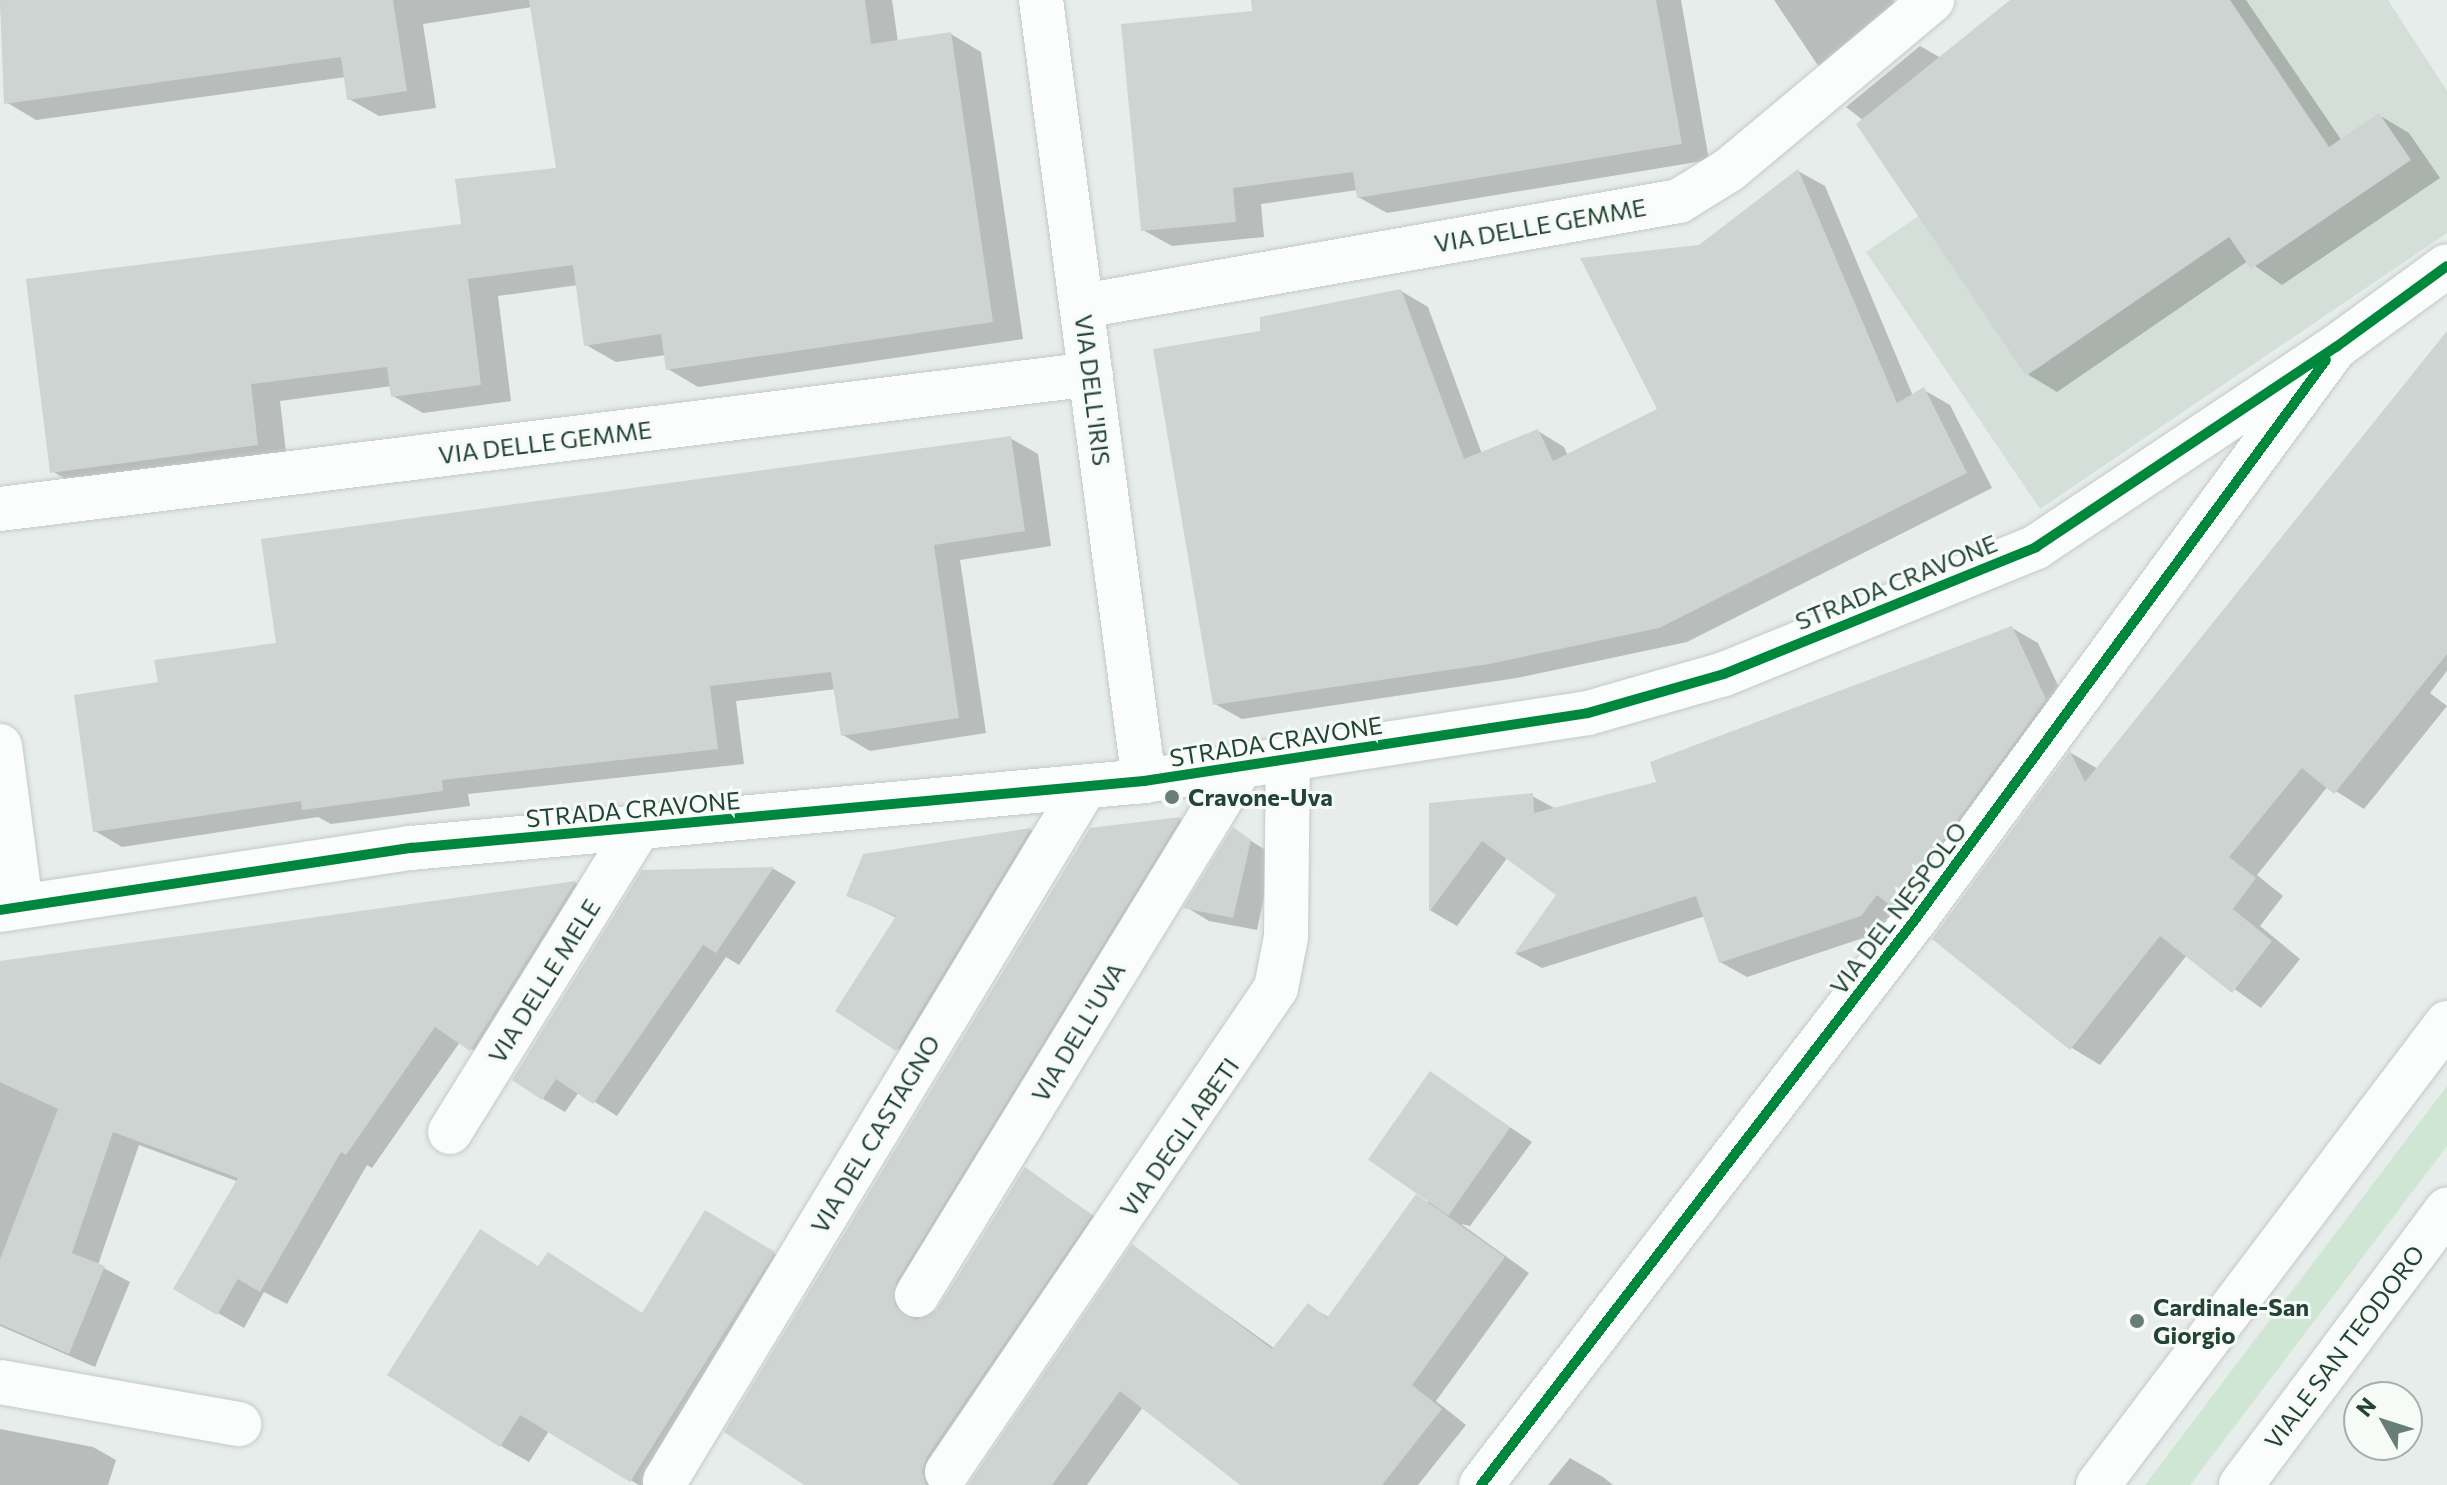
<!DOCTYPE html>
<html>
<head>
<meta charset="utf-8">
<style>
	body { margin:0 }
	#map { position:relative; width:2447px; height:1485px; overflow:hidden; background:#e7edea; font-family:Commissioner,sans-serif }
	div>[style] { position:absolute }
	[style*='--x'] { left:calc(var(--x)*1px); top:calc(var(--y)*1px); width:calc(var(--w)*1px); rotate:calc(var(--a)*1deg) }
	.built>* { inset:0; background:#d5dfd9 }
	.green>* { inset:0; background:#d0e6d5 }
	.shadow>* { inset:0; background:#0003 }
	.building>* { inset:0; background:#ced4d1; transform-origin:0 0 }
	.roads { filter:drop-shadow(0 0 2px #c4cac7) drop-shadow(0 0 2px #c4cac7) }
	.street>* { height:44px; margin:-22px; padding:0 22px; transform-origin:22px; border-radius:22px; background:#fbfcfc }
	.secondary>* { height:44px; margin:-22px; padding:0 22px; transform-origin:22px; border-radius:22px; background:#fbfcfc }
	.cycleway>* { height:10px; margin:-5px; padding:0 5px; transform-origin:5px; border-radius:5px; background:#00873e }
	.dots>* { width:22px; height:22px; translate:-50% -50%; box-sizing:border-box; border:4px solid #f6fbf8; border-radius:50% }
	span { translate:-50% -50%; white-space:nowrap; text-align:center; line-height:1.15; -webkit-text-stroke:6px #f6fbf8; paint-order:stroke }
	.street-label { font-size:24px; color:#234337 }
	.poi-label { font-size:24px; color:#234337; font-weight:700 }
	.left { translate:0 -50%; text-align:left }
	.north { position:absolute; left:2343px; top:1381px; width:80px; height:80px; box-sizing:border-box; background:#f6fbf8; border:2px solid #a2b1ab; border-radius:50%; rotate:309deg; font-size:22px; font-weight:700; line-height:32px; text-align:center; color:#234337 }
	.north::after { content:''; display:block; margin:auto; width:28px; height:36px; background:#687e76; clip-path:polygon(50% 0,100% 100%,50% 72%,0 100%) }
</style>
</head>
<body>
<div id="map">
	<div class="built">
		<div style="clip-path:polygon(2146px 0,2388px 0,2447px 91px,2447px 233px,2040px 509px,1866px 252px,2106px 87px)"></div>
	</div>
	<div class="green">
		<div style="clip-path:polygon(2447px 1086px,2447px 1146px,2190px 1485px,2145px 1485px)"></div>
	</div>
	<div class="shadow">
		<div style="clip-path:polygon(0 0,892px 0,898px 42px,951px 34px,981px 52px,1023px 339px,698px 387px,668px 369px,666px 355px,616px 362px,586px 345px,578px 285px,498px 296px,511px 401px,423px 413px,393px 396px,392px 386px,280px 401px,287px 461px,82px 489px,52px 471px,558px 169px,532px 7px,423px 24px,436px 108px,379px 116px,349px 99px,346px 77px,36px 120px,6px 102px)"></div>
		<div style="clip-path:polygon(1259px 0,1681px 0,1709px 160px,1387px 213px,1358px 197px,1357px 190px,1261px 204px,1264px 237px,1172px 246px,1143px 230px)"></div>
		<div style="clip-path:polygon(1774px 0,1893px 0,1909px 19px,1840px 77px,1817px 64px)"></div>
		<div style="clip-path:polygon(2014px 0,2246px 0,2342px 141px,2379px 115px,2409px 133px,2440px 178px,2282px 285px,2248px 261px,2057px 392px,2027px 374px,1864px 121px,1846px 107px,1920px 46px,1941px 58px)"></div>
		<div style="clip-path:polygon(1798px 171px,1825px 186px,1913px 396px,1924px 390px,1950px 405px,1992px 488px,1687px 642px,1517px 678px,1242px 719px,1215px 704px,1262px 333px,1401px 291px,1428px 307px,1482px 454px,1538px 431px,1564px 447px,1568px 456px,1660px 410px,1700px 247px)"></div>
		<div style="clip-path:polygon(2447px 333px,2447px 671px,2430px 693px,2447px 706px,2364px 809px,2328px 786px,2257px 875px,2283px 896px,2260px 926px,2300px 959px,2261px 1008px,2187px 955px,2100px 1065px,2072px 1048px,1935px 938px,2071px 753px,2098px 769px)"></div>
		<div style="clip-path:polygon(1010px 438px,1038px 454px,1051px 546px,960px 560px,986px 733px,870px 751px,843px 735px,836px 689px,736px 701px,744px 764px,468px 794px,470px 806px,331px 824px,318px 817px,122px 847px,95px 831px,160px 683px)"></div>
		<div style="clip-path:polygon(2012px 628px,2038px 643px,2072px 715px,1887px 930px,1747px 977px,1720px 962px,1705px 916px,1542px 968px,1516px 954px,1559px 895px,1508px 857px,1457px 926px,1431px 911px,1431px 805px,1532px 796px,1556px 809px,1659px 783px)"></div>
		<div style="clip-path:polygon(1180px 819px,1205px 833px,920px 1298px,920px 1318px,931px 1319px,1026px 1170px,1116px 1231px,950px 1485px,808px 1485px,1091px 830px)"></div>
		<div style="clip-path:polygon(1031px 830px,1051px 842px,918px 1061px,837px 1011px,897px 918px,849px 895px,865px 856px)"></div>
		<div style="clip-path:polygon(1234px 830px,1273px 855px,1257px 930px,1209px 921px,1186px 907px)"></div>
		<div style="clip-path:polygon(774px 869px,796px 882px,739px 965px,726px 957px,617px 1116px,579px 1092px,565px 1112px,543px 1099px,643px 872px)"></div>
		<div style="clip-path:polygon(576px 883px,600px 897px,497px 1064px,460px 1042px,372px 1168px,367px 1165px,287px 1304px,264px 1292px,244px 1328px,176px 1289px,239px 1182px,139px 1145px,98px 1265px,130px 1282px,95px 1367px,0 1326px,0 963px)"></div>
		<div style="clip-path:polygon(1431px 1074px,1532px 1142px,1470px 1226px,1461px 1224px,1529px 1273px,1436px 1401px,1466px 1425px,1418px 1485px,1243px 1485px,1143px 1407px,1087px 1485px,971px 1485px,1133px 1247px,1275px 1349px,1309px 1306px,1330px 1318px,1429px 1200px)"></div>
		<div style="clip-path:polygon(705px 1213px,802px 1270px,667px 1485px,639px 1485px,549px 1431px,529px 1462px,501px 1446px,539px 1268px,644px 1314px)"></div>
		<div style="clip-path:polygon(0 1429px,93px 1447px,116px 1460px,108px 1485px,0 1485px)"></div>
		<div style="clip-path:polygon(1570px 1458px,1603px 1477px,1613px 1485px,1548px 1485px)"></div>
	</div>
	<div class="building">
		<div style="clip-path:polygon(0 0,393px 0,407px 91px,347px 100px,341px 57px,4px 104px)"></div>
		<div style="clip-path:polygon(529px 0,865px 0,871px 44px,951px 32px,993px 322px,666px 370px,661px 334px,584px 346px,573px 265px,468px 279px,481px 385px,391px 397px,387px 367px,251px 384px,258px 445px,50px 473px,26px 279px,461px 224px,455px 179px,556px 168px)"></div>
		<div style="clip-path:polygon(1251px 0,1656px 0,1682px 144px,1357px 198px,1353px 172px,1233px 188px,1236px 222px,1141px 231px,1121px 24px,1252px 11px)"></div>
		<div style="clip-path:polygon(2010px 0,2230px 0,2329px 147px,2379px 113px,2411px 160px,2251px 269px,2229px 237px,2026px 376px,1856px 124px)"></div>
		<div style="clip-path:polygon(1798px 169px,1897px 403px,1924px 387px,1967px 473px,1659px 628px,1489px 664px,1213px 705px,1153px 349px,1260px 331px,1260px 317px,1401px 289px,1464px 459px,1538px 429px,1553px 461px,1657px 409px,1580px 258px,1699px 245px)"></div>
		<div style="clip-path:polygon(2447px 331px,2447px 654px,2334px 794px,2302px 768px,2229px 857px,2256px 878px,2233px 909px,2272px 941px,2232px 993px,2160px 936px,2070px 1050px,1932px 939px,2070px 751px,2085px 782px)"></div>
		<div style="clip-path:polygon(1011px 436px,1025px 531px,934px 545px,959px 718px,841px 736px,831px 672px,710px 686px,718px 749px,442px 780px,443px 791px,302px 810px,301px 801px,93px 832px,74px 695px,158px 682px,154px 660px,276px 643px,261px 539px)"></div>
		<div style="clip-path:polygon(2012px 626px,2046px 699px,1893px 908px,1877px 895px,1861px 916px,1719px 963px,1696px 896px,1514px 954px,1556px 895px,1482px 841px,1429px 912px,1429px 803px,1533px 793px,1534px 813px,1656px 782px,1650px 762px)"></div>
		<div style="clip-path:polygon(1181px 817px,896px 1282px,895px 1306px,916px 1320px,938px 1309px,1025px 1167px,1092px 1215px,926px 1458px,922px 1471px,926px 1485px,804px 1485px,724px 1432px,1090px 828px)"></div>
		<div style="clip-path:polygon(1233px 827px,1251px 840px,1233px 918px,1183px 908px)"></div>
		<div style="clip-path:polygon(1031px 828px,896px 1051px,835px 1011px,896px 916px,846px 896px,863px 854px)"></div>
		<div style="clip-path:polygon(774px 867px,716px 953px,703px 945px,593px 1104px,556px 1079px,542px 1100px,512px 1080px,642px 870px)"></div>
		<div style="clip-path:polygon(576px 881px,470px 1051px,435px 1027px,346px 1155px,341px 1152px,260px 1292px,238px 1279px,217px 1315px,173px 1289px,238px 1178px,113px 1132px,72px 1253px,105px 1266px,69px 1354px,0 1324px,0 1259px,58px 1109px,0 1082px,0 961px)"></div>
		<div style="left:1430px;top:1071px;width:98px;height:108px;rotate:35deg"></div>
		<div style="clip-path:polygon(1416px 1194px,1505px 1257px,1412px 1385px,1442px 1409px,1382px 1485px,1240px 1485px,1120px 1391px,1052px 1485px,968px 1485px,1132px 1244px,1272px 1349px,1308px 1303px,1327px 1318px)"></div>
		<div style="clip-path:polygon(705px 1210px,775px 1252px,630px 1482px,520px 1415px,500px 1447px,387px 1375px,480px 1229px,538px 1266px,548px 1252px,642px 1313px)"></div>
	</div>
	<div class="roads">
		<div class="street">
			<div style="--x:1041;--y:0;--w:788;--a:82.49"></div>
			<div style="--x:1083;--y:306;--w:605;--a:-9.99"></div>
			<div style="--x:1679;--y:201;--w:59;--a:-31.8"></div>
			<div style="--x:1729;--y:170;--w:265;--a:-39.9"></div>
			<div style="--x:0;--y:509;--w:1099;--a:-7.05"></div>
			<div style="--x:0;--y:746;--w:161;--a:82.5"></div>
			<div style="--x:450;--y:1132;--w:355;--a:-58.2"></div>
			<div style="--x:917;--y:1295;--w:618;--a:-58.5"></div>
			<div style="--x:0;--y:1382;--w:243;--a:10"></div>
			<div style="--x:947;--y:1472;--w:585;--a:-55.79"></div>
			<div style="--x:1276;--y:988;--w:52;--a:-78.9"></div>
			<div style="--x:1286;--y:937;--w:177;--a:-89.4"></div>
			<div style="--x:665;--y:1481;--w:811;--a:-58.82"></div>
			<div style="--x:1481;--y:1485;--w:711;--a:-52.49"></div>
			<div style="--x:1914;--y:921;--w:706;--a:-53.7"></div>
		</div>
		<div class="secondary">
			<div style="--x:0;--y:910;--w:416;--a:-8.6"></div>
			<div style="--x:411;--y:848;--w:736;--a:-5.22"></div>
			<div style="--x:1144;--y:781;--w:449;--a:-8.7"></div>
			<div style="--x:1588;--y:713;--w:141;--a:-16"></div>
			<div style="--x:1724;--y:674;--w:337;--a:-22.1"></div>
			<div style="--x:2036;--y:547;--w:361;--a:-33.7"></div>
			<div style="--x:2336;--y:347;--w:137;--a:-36.1"></div>
			<div style="--x:2098;--y:1485;--w:579;--a:-52.93"></div>
			<div style="--x:2241;--y:1485;--w:344;--a:-53.2"></div>
		</div>
	</div>
	<div class="cycleway">
		<div style="--x:0;--y:910;--w:416;--a:-8.6"></div>
		<div style="--x:411;--y:848;--w:736;--a:-5.22"></div>
		<div style="--x:1144;--y:781;--w:449;--a:-8.7"></div>
		<div style="--x:1588;--y:713;--w:141;--a:-16"></div>
		<div style="--x:1724;--y:674;--w:337;--a:-22.1"></div>
		<div style="--x:2036;--y:547;--w:361;--a:-33.7"></div>
		<div style="--x:2336;--y:347;--w:137;--a:-36.1"></div>
		<div style="--x:1481;--y:1485;--w:711;--a:-52.49"></div>
		<div style="--x:1914;--y:921;--w:696;--a:-53.71"></div>
	</div>
	<div class="dots">
		<div style="left:1172px;top:797px;background:#687e76"></div>
		<div style="left:2137px;top:1321px;background:#687e76"></div>
	</div>
	<div class="street-label">
		<span style="left:1540px;top:225px;rotate:-10deg">VIA DELLE GEMME</span>
		<span style="left:1093px;top:390px;rotate:83deg">VIA DELL'IRIS</span>
		<span style="left:545px;top:442px;rotate:-7deg">VIA DELLE GEMME</span>
		<span style="left:1896px;top:582px;rotate:-22deg">STRADA CRAVONE</span>
		<span style="left:1276px;top:741px;rotate:-9deg">STRADA CRAVONE</span>
		<span style="left:633px;top:809px;rotate:-5deg">STRADA CRAVONE</span>
		<span style="left:1898px;top:908px;rotate:-53deg">VIA DEL NESPOLO</span>
		<span style="left:544px;top:981px;rotate:-58deg">VIA DELLE MELE</span>
		<span style="left:1078px;top:1032px;rotate:-59deg">VIA DELL'UVA</span>
		<span style="left:875px;top:1134px;rotate:-59deg">VIA DEL CASTAGNO</span>
		<span style="left:1179px;top:1137px;rotate:-55deg">VIA DEGLI ABETI</span>
		<span style="left:2344px;top:1347px;rotate:-53deg">VIALE SAN TEODORO</span>
	</div>
	<div class="poi-label">
		<span class="left" style="left:1188px;top:797px">Cravone-Uva</span>
		<span class="left" style="left:2153px;top:1321px">Cardinale-San<br>Giorgio</span>
	</div>
	<div class="north">N</div>
</div>
</body>
</html>
